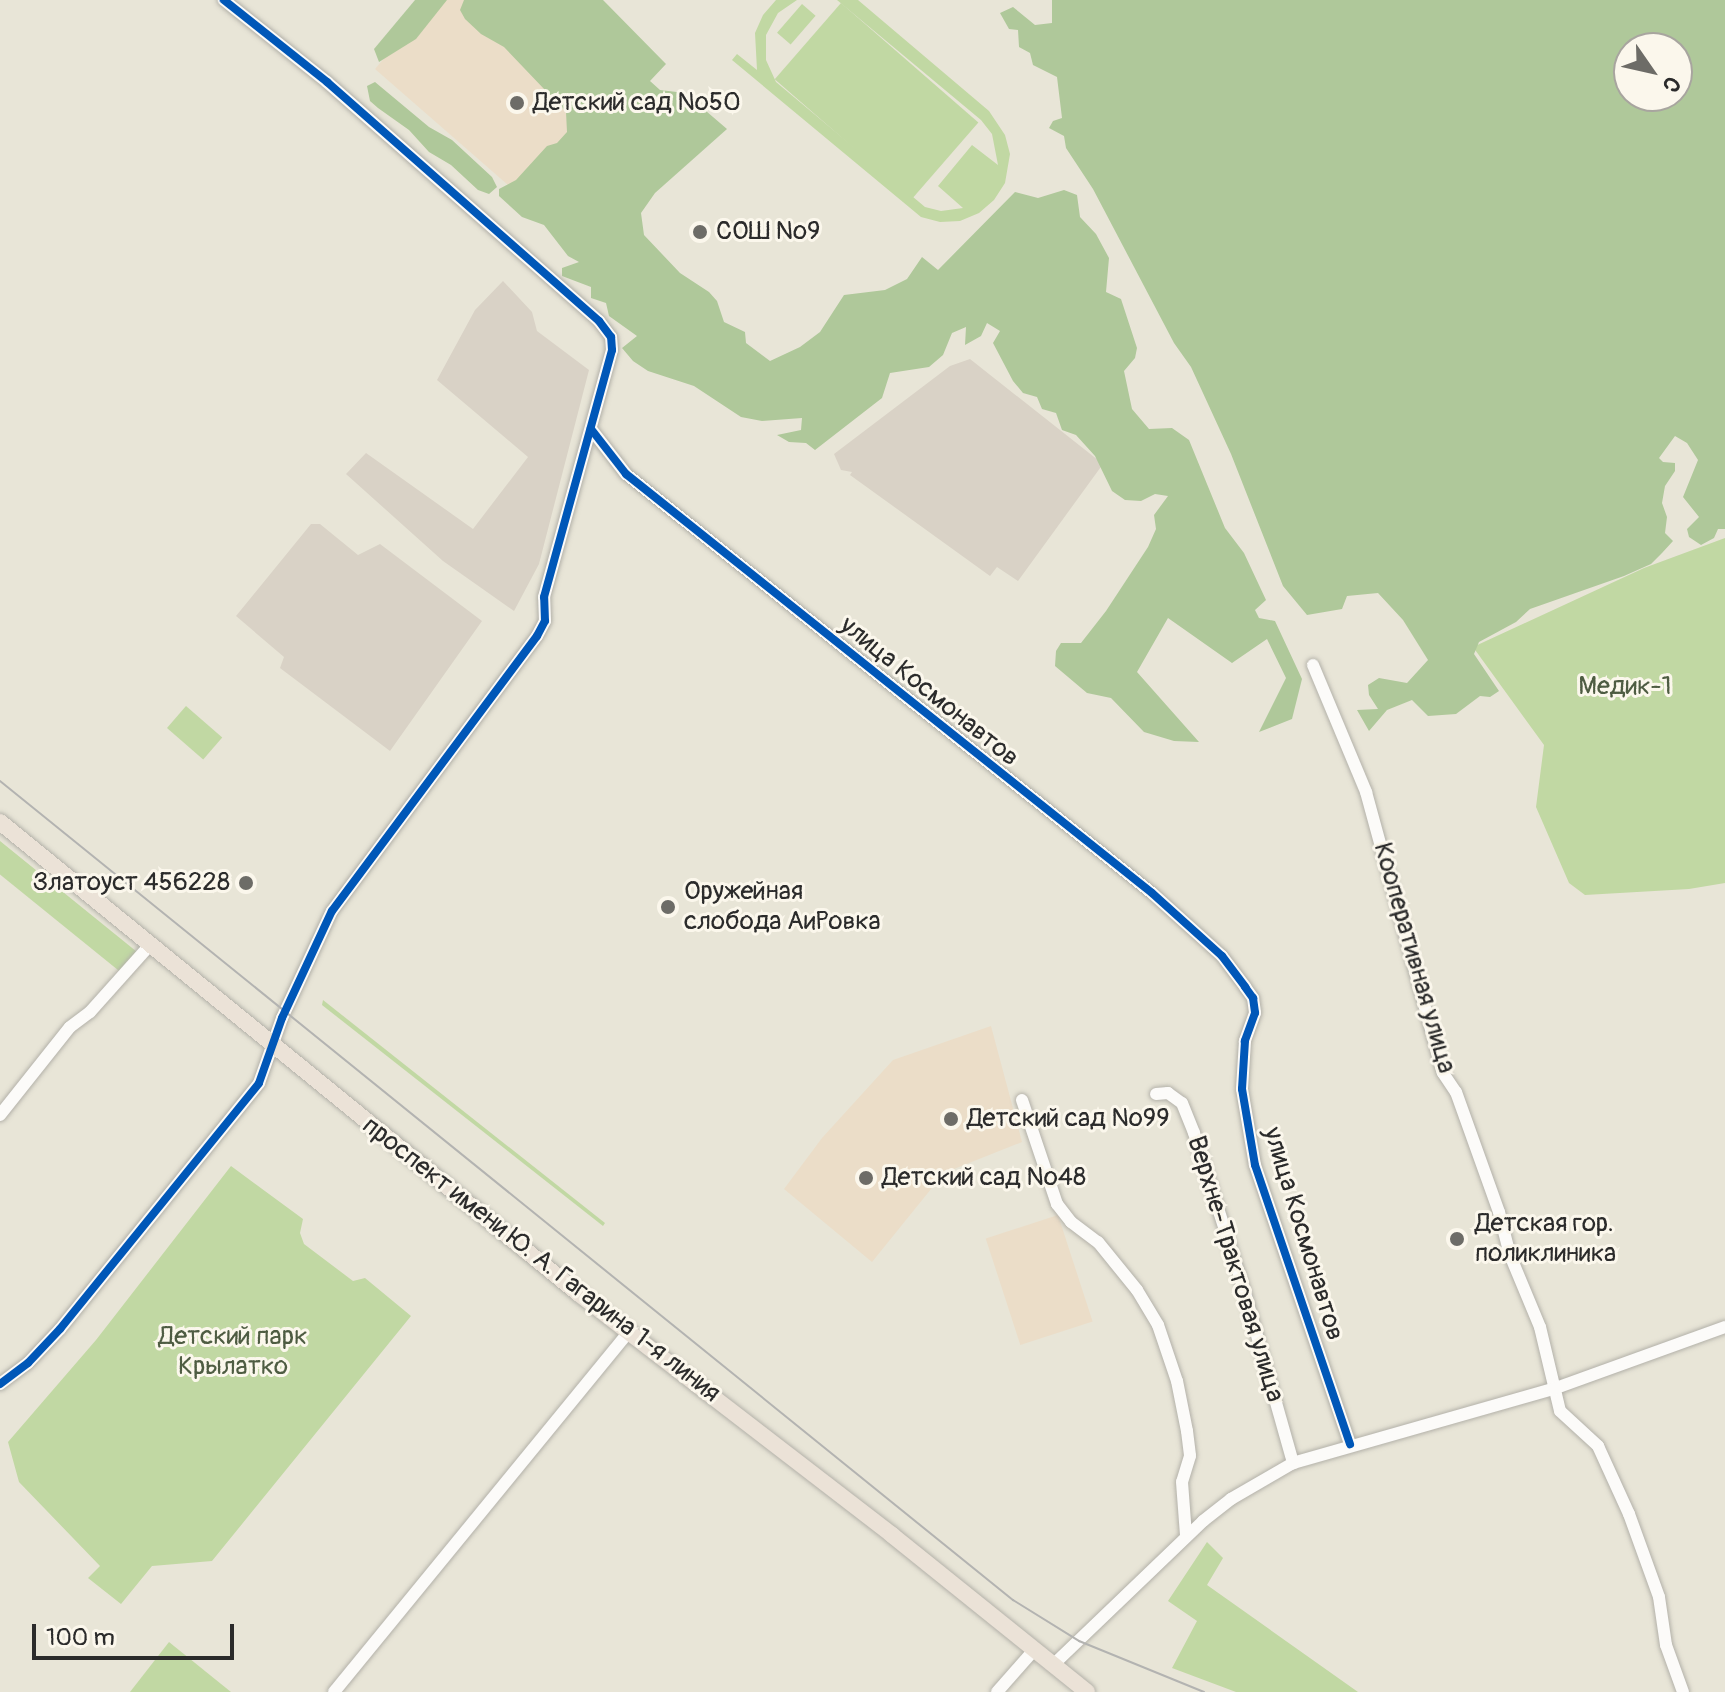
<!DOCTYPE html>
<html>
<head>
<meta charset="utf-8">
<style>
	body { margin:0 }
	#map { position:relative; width:1725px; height:1692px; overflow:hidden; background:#e8e5d7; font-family:Pangolin,sans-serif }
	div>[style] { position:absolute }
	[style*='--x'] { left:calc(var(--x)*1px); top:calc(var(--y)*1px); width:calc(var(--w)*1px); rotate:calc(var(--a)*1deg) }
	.built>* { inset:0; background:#ebddc8; transform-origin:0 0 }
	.industrial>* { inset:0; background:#d9d2c6 }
	.green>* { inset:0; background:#c1d8a3; transform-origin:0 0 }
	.forest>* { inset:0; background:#afc89a }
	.roads { filter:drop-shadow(0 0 2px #b3b1a9) drop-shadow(0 0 2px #b3b1a9) }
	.minor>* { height:12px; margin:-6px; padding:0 6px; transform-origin:6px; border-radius:6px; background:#fcfbf9 }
	.major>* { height:16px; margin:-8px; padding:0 8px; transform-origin:8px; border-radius:8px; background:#ebe2d7 }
	.tram>* { height:2px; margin:-1px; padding:0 1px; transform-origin:1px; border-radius:1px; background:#b3b3b1 }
	.cycleway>* { height:8px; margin:-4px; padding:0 4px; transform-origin:4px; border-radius:4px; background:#0057b8 }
	.dots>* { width:22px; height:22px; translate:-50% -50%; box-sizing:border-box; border:4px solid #fbf7ec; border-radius:50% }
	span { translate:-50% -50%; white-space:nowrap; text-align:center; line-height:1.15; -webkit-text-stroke:6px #fbf7ec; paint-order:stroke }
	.poi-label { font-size:26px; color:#2b2b2b }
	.left { translate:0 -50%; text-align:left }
	.right { translate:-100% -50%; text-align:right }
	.park-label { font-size:26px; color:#4e5c42 }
	.street-label { font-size:26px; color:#2b2b2b }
	.north { position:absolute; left:1613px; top:32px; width:80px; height:80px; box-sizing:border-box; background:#fbf7ec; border:2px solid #a8a59f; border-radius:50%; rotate:124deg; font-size:22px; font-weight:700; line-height:32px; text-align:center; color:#2b2b2b }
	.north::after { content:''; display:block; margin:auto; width:28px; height:36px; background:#6d6c67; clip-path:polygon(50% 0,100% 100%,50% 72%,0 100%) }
	.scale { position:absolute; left:32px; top:1624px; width:202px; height:36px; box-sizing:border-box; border:4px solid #2b2b2b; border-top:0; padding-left:10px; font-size:24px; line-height:28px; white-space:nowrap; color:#2b2b2b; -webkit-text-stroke:6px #fbf7ec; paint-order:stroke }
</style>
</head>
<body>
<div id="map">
	<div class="built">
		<div style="clip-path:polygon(434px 0,587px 0,655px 63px,524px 199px,375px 69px)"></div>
		<div style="clip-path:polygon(991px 1026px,1022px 1142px,944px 1173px,872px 1262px,784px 1189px,822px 1138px,893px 1060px)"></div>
		<div style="left:1058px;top:1215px;width:112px;height:76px;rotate:72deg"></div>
	</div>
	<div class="industrial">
		<div style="clip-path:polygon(503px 281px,532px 312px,537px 331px,589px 370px,539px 564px,514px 611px,443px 561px,346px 474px,366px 453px,473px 529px,528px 457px,437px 380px,475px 310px)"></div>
		<div style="clip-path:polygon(970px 359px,1103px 464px,1018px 581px,997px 567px,990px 576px,850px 475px,852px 472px,841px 470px,834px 454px,950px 366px)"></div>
		<div style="clip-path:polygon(311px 524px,320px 524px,358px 555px,380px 544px,482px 621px,390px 751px,280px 668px,284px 657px,236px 616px)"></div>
	</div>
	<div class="green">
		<div style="clip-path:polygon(776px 0,797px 0,778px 13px,766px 35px,766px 60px,776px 82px,925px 207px,941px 211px,963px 208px,938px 186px,972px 145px,998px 165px,992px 134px,981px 120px,837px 0,858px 0,989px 111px,1005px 135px,1010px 154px,1005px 183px,994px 200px,979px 213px,960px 221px,940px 222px,921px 217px,732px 60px,737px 54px,757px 70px,755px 33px,763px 15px)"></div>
		<div style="left:841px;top:3px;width:182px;height:101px;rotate:41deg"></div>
		<div style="left:802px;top:4px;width:18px;height:38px;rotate:41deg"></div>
		<div style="clip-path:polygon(1725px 538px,1725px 883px,1689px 889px,1585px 895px,1569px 883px,1536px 807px,1544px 745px,1473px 647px,1644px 568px)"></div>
		<div style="left:186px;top:706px;width:48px;height:29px;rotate:41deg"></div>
		<div style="left:0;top:841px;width:178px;height:26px;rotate:39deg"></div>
		<div style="clip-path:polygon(323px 1000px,605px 1223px,603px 1226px,322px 1005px)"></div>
		<div style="clip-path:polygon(231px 1166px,303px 1219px,300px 1233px,304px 1244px,353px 1281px,365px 1278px,411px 1316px,212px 1561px,152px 1566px,121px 1604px,88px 1578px,100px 1566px,19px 1482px,8px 1442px,96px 1340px)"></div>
		<div style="clip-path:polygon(1207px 1542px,1223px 1558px,1207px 1585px,1358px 1692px,1236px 1692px,1172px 1668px,1197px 1621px,1168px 1601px)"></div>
		<div style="clip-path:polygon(169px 1642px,231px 1692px,130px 1692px)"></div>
	</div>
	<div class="forest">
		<div style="clip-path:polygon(415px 0,447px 0,416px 39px,379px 62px,374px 49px)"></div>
		<div style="clip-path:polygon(464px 0,603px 0,666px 64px,650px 81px,660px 90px,685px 93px,727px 129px,655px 193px,641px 213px,644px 235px,680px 273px,709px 292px,717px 301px,724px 322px,745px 332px,746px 343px,770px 361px,800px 347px,820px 332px,844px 295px,885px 290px,907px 279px,922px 257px,938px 270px,1015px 192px,1038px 198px,1064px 190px,1077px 195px,1080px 217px,1096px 234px,1109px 258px,1106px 292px,1121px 299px,1137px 348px,1135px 358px,1124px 371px,1132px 409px,1149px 429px,1172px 428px,1189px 440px,1225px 528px,1244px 553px,1266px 600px,1255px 610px,1259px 618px,1275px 621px,1302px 679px,1292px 719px,1259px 732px,1286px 678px,1267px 639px,1232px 663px,1168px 618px,1137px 672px,1199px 742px,1174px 741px,1144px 732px,1111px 698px,1087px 693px,1055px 666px,1056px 651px,1061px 643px,1081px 643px,1106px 611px,1148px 547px,1156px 529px,1154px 515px,1168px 496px,1155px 494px,1141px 501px,1125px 500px,1112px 491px,1095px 456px,1076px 435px,1062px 430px,1056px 413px,1042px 409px,1037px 397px,1023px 393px,1013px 381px,993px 343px,1000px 331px,987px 323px,981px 336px,965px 345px,966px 327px,952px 333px,943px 355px,929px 367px,890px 373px,882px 398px,815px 450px,806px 443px,789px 442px,777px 435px,801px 430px,802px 418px,762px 421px,741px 417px,694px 386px,648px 371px,633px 361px,622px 348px,637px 336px,609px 316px,606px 303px,591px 298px,591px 287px,562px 276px,562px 268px,579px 262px,568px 256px,544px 225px,522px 217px,499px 196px,499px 189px,516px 180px,547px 146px,557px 143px,567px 132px,566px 112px,504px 47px,481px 34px,465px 19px,460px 10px)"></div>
		<div style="clip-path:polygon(evenodd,1052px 0,1725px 0,1725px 529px,1718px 529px,1714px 538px,1701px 545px,1689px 537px,1687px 529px,1699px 517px,1683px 497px,1698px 460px,1687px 443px,1675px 436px,1659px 458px,1663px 462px,1675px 463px,1675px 471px,1665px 486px,1662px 503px,1667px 517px,1665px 533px,1673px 541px,1662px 553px,1651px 564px,1624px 576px,1530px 609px,1516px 622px,1479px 642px,1474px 654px,1499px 691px,1490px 697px,1480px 696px,1456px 714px,1428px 716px,1412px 700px,1387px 710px,1369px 731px,1357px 710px,1378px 709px,1369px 695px,1368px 685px,1379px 678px,1407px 683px,1428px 660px,1403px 620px,1378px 593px,1347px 596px,1342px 609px,1307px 615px,1283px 586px,1231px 454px,1191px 367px,1174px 343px,1093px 189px,1066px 148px,1064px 136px,1049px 128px,1053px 121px,1062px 118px,1057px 77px,1033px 65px,1030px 53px,1019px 47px,1018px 30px,1009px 29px,1000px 13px,1013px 7px,1035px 25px,1052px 23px,1052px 0,1629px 48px,1677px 48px,1677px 96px,1629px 96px,1629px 48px)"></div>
		<div style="clip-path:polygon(375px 82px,429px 127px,452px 140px,492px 177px,497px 187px,489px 194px,478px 190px,451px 165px,429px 152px,409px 130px,378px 108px,370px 101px,367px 86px)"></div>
	</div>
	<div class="roads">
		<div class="minor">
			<div style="--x:591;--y:429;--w:57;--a:52.1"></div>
			<div style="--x:626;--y:474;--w:672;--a:38.54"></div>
			<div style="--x:1152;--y:893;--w:94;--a:42"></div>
			<div style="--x:1222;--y:956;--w:39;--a:53"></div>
			<div style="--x:1245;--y:987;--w:14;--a:54"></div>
			<div style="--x:1253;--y:998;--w:15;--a:82"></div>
			<div style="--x:1255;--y:1013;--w:30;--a:110"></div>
			<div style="--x:1245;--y:1041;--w:48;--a:93.6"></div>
			<div style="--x:1242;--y:1089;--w:77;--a:80.3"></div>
			<div style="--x:1255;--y:1165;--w:295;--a:71.2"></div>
			<div style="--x:1313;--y:665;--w:138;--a:67.3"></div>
			<div style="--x:1366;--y:792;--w:291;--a:74.7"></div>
			<div style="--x:1443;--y:1073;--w:23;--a:56"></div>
			<div style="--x:1456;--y:1092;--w:127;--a:70.3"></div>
			<div style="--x:1499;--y:1212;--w:44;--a:75.7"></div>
			<div style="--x:1510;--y:1255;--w:78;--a:67.4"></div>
			<div style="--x:1540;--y:1327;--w:86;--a:76.6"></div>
			<div style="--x:1560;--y:1411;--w:52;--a:42.6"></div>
			<div style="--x:1598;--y:1446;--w:75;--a:65.5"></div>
			<div style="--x:1629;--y:1514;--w:88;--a:70.1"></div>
			<div style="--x:1659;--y:1597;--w:49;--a:81.7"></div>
			<div style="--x:1666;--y:1645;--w:50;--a:70.1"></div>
			<div style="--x:1156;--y:1094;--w:12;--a:-5"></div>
			<div style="--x:1168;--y:1093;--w:17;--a:36"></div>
			<div style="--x:1182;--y:1103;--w:32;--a:68"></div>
			<div style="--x:1194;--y:1133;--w:168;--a:72.3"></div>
			<div style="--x:1245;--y:1293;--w:177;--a:74.2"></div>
			<div style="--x:1022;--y:1100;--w:110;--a:71.4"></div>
			<div style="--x:1057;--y:1204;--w:23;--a:52"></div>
			<div style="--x:1071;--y:1222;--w:34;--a:37"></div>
			<div style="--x:1098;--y:1242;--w:62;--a:50.9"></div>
			<div style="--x:1137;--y:1290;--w:41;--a:59"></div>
			<div style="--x:1158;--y:1325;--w:59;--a:71.3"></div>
			<div style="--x:1177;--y:1381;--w:51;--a:78.7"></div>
			<div style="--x:1187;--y:1431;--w:25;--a:83"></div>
			<div style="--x:1190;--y:1456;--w:27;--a:107"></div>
			<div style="--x:1182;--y:1482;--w:53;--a:85.7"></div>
			<div style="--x:0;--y:1115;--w:112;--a:-51.5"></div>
			<div style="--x:70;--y:1027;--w:25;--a:-37"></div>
			<div style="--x:90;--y:1012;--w:90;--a:-48.2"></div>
			<div style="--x:0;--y:1384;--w:35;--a:-37"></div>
			<div style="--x:28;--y:1363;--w:47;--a:-46.7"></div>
			<div style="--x:60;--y:1329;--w:316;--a:-51"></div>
			<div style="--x:259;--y:1083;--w:69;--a:-70.5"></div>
			<div style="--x:282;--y:1018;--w:118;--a:-65"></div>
			<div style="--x:332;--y:911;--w:343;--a:-53.3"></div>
			<div style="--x:537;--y:636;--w:17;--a:-62"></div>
			<div style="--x:545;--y:621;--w:24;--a:-92"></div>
			<div style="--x:544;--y:597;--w:256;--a:-74.6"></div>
			<div style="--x:612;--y:350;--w:13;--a:-94"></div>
			<div style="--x:611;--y:337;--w:20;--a:-127"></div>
			<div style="--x:599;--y:321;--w:362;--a:-138.7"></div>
			<div style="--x:327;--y:82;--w:132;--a:-141.5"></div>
			<div style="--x:1053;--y:1665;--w:208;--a:-43.8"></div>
			<div style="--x:1203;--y:1521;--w:36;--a:-38"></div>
			<div style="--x:1231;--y:1499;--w:72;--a:-30.1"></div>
			<div style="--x:1293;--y:1463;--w:270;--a:-15.9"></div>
			<div style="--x:1553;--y:1389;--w:183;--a:-19.8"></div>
			<div style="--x:334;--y:1692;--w:465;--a:-50.7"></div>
			<div style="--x:997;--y:1692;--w:56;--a:-48.6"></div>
		</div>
		<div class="major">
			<div style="--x:0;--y:822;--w:746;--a:39.18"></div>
			<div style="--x:578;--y:1293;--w:396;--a:37.6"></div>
			<div style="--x:892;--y:1535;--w:250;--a:38.8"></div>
		</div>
	</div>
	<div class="tram">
		<div style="--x:0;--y:781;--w:1303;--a:38.96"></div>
		<div style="--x:1013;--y:1600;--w:78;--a:31.8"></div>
		<div style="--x:1079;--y:1641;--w:135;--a:22.2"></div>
	</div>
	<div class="cycleway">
		<div style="--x:591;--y:429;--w:57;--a:52.1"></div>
		<div style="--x:626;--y:474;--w:672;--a:38.54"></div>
		<div style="--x:1152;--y:893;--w:94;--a:42"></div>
		<div style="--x:1222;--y:956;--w:39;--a:53"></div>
		<div style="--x:1245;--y:987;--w:14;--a:54"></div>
		<div style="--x:1253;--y:998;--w:15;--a:82"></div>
		<div style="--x:1255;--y:1013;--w:30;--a:110"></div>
		<div style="--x:1245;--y:1041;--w:48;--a:93.6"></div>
		<div style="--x:1242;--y:1089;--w:77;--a:80.3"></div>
		<div style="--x:1255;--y:1165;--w:295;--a:71.2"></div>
		<div style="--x:0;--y:1384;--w:35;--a:-37"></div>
		<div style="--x:28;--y:1363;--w:47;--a:-46.7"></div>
		<div style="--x:60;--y:1329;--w:316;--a:-51"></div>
		<div style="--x:259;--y:1083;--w:69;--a:-70.5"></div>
		<div style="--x:282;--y:1018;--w:118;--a:-65"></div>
		<div style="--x:332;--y:911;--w:343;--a:-53.3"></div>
		<div style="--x:537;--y:636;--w:17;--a:-62"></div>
		<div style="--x:545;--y:621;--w:24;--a:-92"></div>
		<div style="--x:544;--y:597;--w:256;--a:-74.6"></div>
		<div style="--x:612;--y:350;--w:13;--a:-94"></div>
		<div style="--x:611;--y:337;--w:20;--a:-127"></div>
		<div style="--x:599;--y:321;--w:362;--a:-138.7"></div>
		<div style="--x:327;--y:82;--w:132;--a:-141.5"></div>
	</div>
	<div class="dots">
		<div style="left:517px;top:103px;background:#6d6c67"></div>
		<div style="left:700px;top:232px;background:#6d6c67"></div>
		<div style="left:246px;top:883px;background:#6d6c67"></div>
		<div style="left:668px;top:907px;background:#6d6c67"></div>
		<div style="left:951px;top:1119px;background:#6d6c67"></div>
		<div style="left:866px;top:1178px;background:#6d6c67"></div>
		<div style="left:1457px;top:1239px;background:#6d6c67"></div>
	</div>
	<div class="poi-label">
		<span class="left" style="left:533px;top:103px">Детский сад №50</span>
		<span class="left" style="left:716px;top:232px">СОШ №9</span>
		<span class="right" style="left:230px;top:883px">Златоуст 456228</span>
		<span class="left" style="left:684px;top:907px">Оружейная<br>слобода АиРовка</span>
		<span class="left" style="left:967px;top:1119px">Детский сад №99</span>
		<span class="left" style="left:882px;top:1178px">Детский сад №48</span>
		<span class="left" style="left:1475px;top:1239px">Детская гор.<br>поликлиника</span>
	</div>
	<div class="park-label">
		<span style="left:1625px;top:687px">Медик-1</span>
		<span style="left:233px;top:1352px">Детский парк<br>Крылатко</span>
	</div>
	<div class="street-label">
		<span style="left:929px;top:692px;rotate:39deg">улица Космонавтов</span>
		<span style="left:1414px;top:958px;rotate:74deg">Кооперативная улица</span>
		<span style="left:1303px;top:1234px;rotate:73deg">улица Космонавтов</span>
		<span style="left:541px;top:1260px;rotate:38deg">проспект имени Ю. А. Гагарина 1-я линия</span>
		<span style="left:1235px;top:1269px;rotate:73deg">Верхне-Трактовая улица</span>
	</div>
	<div class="north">С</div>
	<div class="scale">100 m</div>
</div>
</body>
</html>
